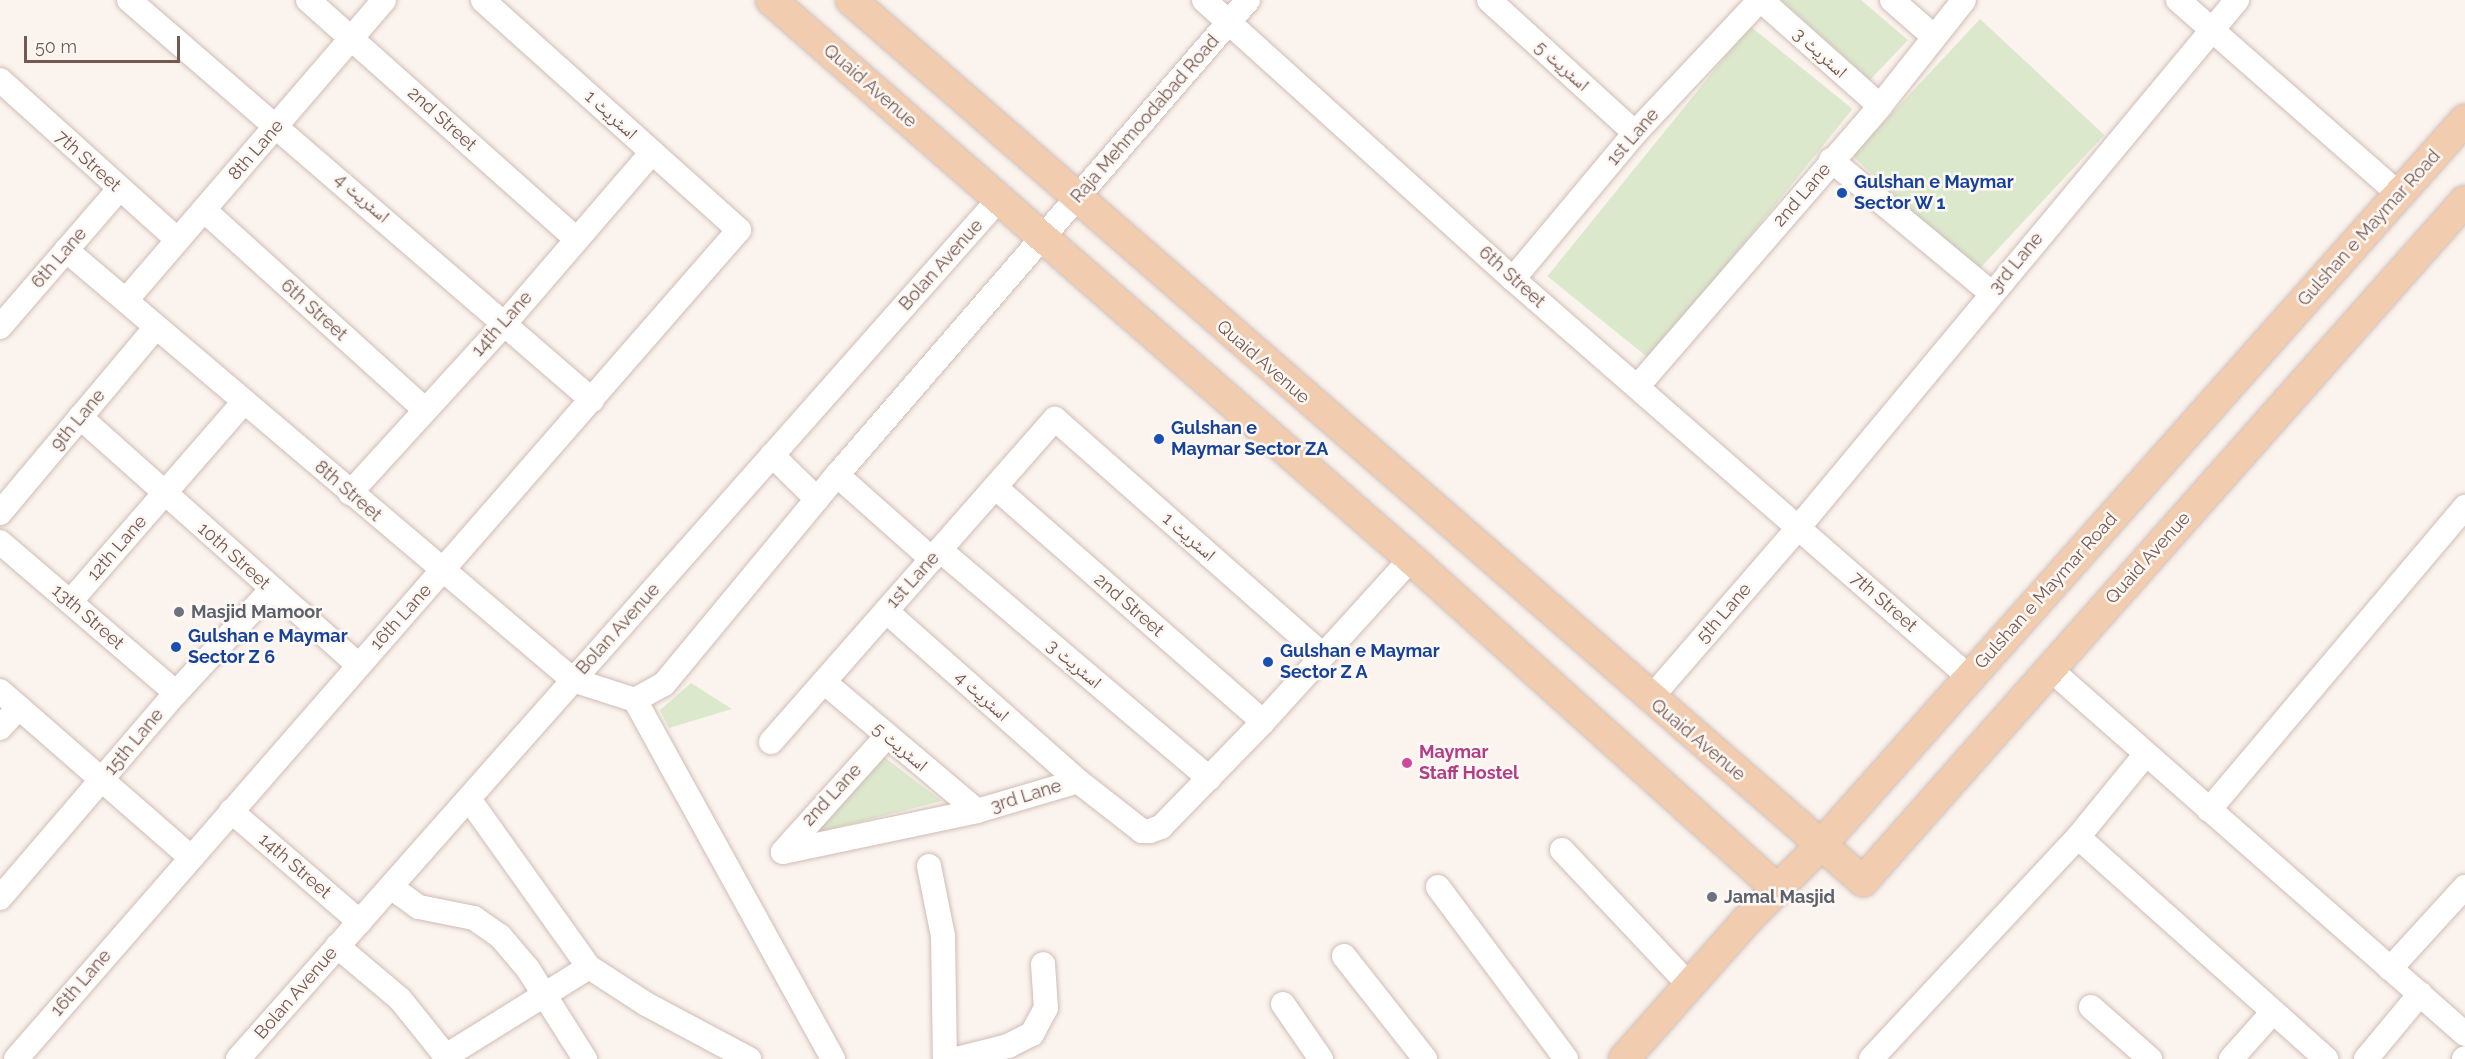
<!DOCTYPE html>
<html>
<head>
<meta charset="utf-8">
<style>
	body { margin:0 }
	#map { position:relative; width:2465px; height:1059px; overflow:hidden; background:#fbf3ed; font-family:Raleway,"Noto Naskh Arabic",sans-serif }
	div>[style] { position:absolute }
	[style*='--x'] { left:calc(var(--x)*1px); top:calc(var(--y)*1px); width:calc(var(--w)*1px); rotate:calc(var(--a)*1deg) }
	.green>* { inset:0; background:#dce8cc; transform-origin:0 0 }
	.roads { filter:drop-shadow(0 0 2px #cfbcb6) drop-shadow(0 0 2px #cfbcb6) }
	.minor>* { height:24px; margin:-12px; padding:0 12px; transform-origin:12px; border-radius:12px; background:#fff }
	.major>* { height:30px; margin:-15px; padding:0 15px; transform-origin:15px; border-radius:15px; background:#f1ccae }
	.dots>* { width:16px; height:16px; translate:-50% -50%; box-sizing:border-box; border:3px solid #fef8f4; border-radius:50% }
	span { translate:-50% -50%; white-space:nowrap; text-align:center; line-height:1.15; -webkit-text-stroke:5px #fef8f4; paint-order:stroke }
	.street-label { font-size:18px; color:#745852 }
	.transit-label { font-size:18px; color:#164399; font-weight:700 }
	.left { translate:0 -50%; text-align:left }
	.worship-label { font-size:18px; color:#5b616d; font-weight:700 }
	.hotel-label { font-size:18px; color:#b23c85; font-weight:700 }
	.scale { position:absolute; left:24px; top:36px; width:156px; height:27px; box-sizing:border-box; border:3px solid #745852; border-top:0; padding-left:8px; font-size:18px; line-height:21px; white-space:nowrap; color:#745852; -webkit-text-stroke:4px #fef8f4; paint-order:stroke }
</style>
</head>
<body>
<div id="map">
	<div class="green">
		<div style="clip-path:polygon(1781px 0,1861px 0,1908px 40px,1870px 80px)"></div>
		<div style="left:1980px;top:19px;width:170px;height:187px;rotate:43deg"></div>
		<div style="left:1750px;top:26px;width:132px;height:322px;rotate:39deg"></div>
		<div style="clip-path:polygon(691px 683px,732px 709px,669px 728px,660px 710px)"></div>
		<div style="clip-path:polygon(884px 757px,942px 801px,815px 833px)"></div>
	</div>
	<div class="roads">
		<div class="minor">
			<div style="--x:129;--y:0;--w:612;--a:40.82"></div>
			<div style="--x:308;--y:0;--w:358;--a:41.7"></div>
			<div style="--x:1204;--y:0;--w:416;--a:42.1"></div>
			<div style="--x:1513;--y:279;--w:605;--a:41.11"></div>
			<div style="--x:1489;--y:0;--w:197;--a:42.3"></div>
			<div style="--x:1761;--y:0;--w:159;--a:41.7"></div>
			<div style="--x:1892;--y:0;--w:55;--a:41.3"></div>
			<div style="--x:2178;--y:0;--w:294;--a:41.3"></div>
			<div style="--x:0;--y:80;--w:239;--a:42"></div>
			<div style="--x:1831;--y:160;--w:208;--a:39.7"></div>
			<div style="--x:204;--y:210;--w:297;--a:42.1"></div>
			<div style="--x:66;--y:250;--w:665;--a:40.3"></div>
			<div style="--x:573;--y:680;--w:65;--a:17.9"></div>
			<div style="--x:635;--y:700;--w:410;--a:61.1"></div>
			<div style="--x:1513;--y:279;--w:190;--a:-50.1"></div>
			<div style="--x:1635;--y:133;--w:183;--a:-46.8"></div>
			<div style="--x:127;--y:299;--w:394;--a:-49.3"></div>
			<div style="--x:0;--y:327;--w:182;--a:-49.2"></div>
			<div style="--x:1637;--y:387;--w:371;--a:-49.1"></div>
			<div style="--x:1880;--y:106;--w:135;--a:-51.6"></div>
			<div style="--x:80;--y:417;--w:373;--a:41.7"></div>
			<div style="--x:772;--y:455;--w:63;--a:44.4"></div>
			<div style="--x:837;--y:475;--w:127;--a:41.5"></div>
			<div style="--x:995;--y:487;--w:356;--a:41.2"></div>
			<div style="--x:350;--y:493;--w:231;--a:-47.6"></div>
			<div style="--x:506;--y:322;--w:224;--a:-49.3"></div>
			<div style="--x:0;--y:513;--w:243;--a:-50"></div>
			<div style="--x:0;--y:542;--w:232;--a:40.6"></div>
			<div style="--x:940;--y:550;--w:353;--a:40.3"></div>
			<div style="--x:70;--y:602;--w:265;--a:-49"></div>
			<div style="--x:886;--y:611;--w:256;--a:41.5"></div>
			<div style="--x:2050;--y:669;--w:553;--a:41.33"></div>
			<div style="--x:824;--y:682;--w:200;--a:40.1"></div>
			<div style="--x:0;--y:691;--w:252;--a:41.1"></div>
			<div style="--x:1650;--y:699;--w:226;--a:-49.1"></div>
			<div style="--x:1798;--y:528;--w:687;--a:-50.26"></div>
			<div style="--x:635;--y:700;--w:33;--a:-29"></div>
			<div style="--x:664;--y:684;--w:271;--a:-50.4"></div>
			<div style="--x:837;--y:475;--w:628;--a:-49.13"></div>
			<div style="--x:0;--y:728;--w:28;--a:-48"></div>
			<div style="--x:887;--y:736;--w:156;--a:131.9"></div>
			<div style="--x:783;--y:852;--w:198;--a:-11.9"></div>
			<div style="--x:977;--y:811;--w:105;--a:-16.5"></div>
			<div style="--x:1078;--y:781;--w:81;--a:38"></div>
			<div style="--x:1142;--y:831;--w:8;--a:0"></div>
			<div style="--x:1150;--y:831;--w:12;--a:-20"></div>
			<div style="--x:1161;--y:827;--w:146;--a:-45.8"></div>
			<div style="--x:1263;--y:722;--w:220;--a:-47.8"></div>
			<div style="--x:771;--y:742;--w:430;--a:-48.7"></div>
			<div style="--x:1055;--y:419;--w:357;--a:41.4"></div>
			<div style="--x:469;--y:799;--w:206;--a:54.5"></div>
			<div style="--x:589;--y:967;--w:68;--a:33"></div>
			<div style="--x:646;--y:1004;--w:117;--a:28.1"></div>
			<div style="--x:2209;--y:810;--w:397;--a:-49.8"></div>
			<div style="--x:231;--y:811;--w:170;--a:40.7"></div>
			<div style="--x:2078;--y:837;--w:333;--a:41.8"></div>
			<div style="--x:1562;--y:850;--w:185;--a:46.7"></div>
			<div style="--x:929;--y:866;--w:71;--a:78.7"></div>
			<div style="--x:943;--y:936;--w:123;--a:89.1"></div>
			<div style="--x:391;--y:887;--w:34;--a:36"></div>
			<div style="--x:419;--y:907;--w:56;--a:11.3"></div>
			<div style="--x:474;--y:918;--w:32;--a:35"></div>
			<div style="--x:500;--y:936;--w:43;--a:49.7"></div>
			<div style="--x:528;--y:969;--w:107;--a:57.7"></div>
			<div style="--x:1438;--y:887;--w:214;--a:53.3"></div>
			<div style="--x:0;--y:898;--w:270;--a:-49.4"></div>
			<div style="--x:176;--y:693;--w:142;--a:-47.3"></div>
			<div style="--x:337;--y:946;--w:82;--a:40.1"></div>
			<div style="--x:400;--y:999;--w:77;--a:51.3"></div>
			<div style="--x:1344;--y:956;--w:131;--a:51.8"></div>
			<div style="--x:2390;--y:969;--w:111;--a:-47.6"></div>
			<div style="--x:1283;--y:1004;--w:67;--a:55.4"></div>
			<div style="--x:2091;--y:1007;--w:79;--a:41.4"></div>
			<div style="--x:446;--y:1056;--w:168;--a:-31.9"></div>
			<div style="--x:16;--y:1059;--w:1100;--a:-48.91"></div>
			<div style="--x:739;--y:230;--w:344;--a:-138.1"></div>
			<div style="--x:238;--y:1059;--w:1148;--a:-48.49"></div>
			<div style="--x:957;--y:1059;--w:53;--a:-14.3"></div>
			<div style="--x:1008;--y:1046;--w:27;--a:-27"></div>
			<div style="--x:1032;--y:1034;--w:30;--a:-62"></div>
			<div style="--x:1046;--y:1008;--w:44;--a:-93.9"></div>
			<div style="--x:1871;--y:1059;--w:304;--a:-47"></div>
			<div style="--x:2078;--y:837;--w:107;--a:-50.7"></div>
			<div style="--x:2231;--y:1059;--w:63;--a:-48.2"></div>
			<div style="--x:2366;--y:1059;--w:85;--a:-50.3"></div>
			<div style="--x:2464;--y:1059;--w:1;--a:-45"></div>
		</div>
		<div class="major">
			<div style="--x:771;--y:0;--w:850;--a:41.14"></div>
			<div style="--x:1411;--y:559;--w:494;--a:42"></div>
			<div style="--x:851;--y:0;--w:1342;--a:41.04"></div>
			<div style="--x:1863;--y:881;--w:908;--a:-48.48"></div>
			<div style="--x:1624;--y:1059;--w:184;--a:-48.5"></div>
			<div style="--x:1746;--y:921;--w:107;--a:-45.4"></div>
			<div style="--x:1821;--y:845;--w:970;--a:-48.39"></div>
		</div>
	</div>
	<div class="dots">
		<div style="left:1842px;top:193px;background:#1a4fb4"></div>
		<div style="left:1159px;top:439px;background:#1a4fb4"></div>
		<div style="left:179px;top:612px;background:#6b7280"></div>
		<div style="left:176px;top:647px;background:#1a4fb4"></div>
		<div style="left:1268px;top:662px;background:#1a4fb4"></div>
		<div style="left:1407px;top:763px;background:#d1479c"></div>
		<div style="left:1712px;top:897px;background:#6b7280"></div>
	</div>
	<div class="street-label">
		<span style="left:1820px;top:53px;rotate:42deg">اسٹریٹ 3</span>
		<span style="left:1562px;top:66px;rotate:42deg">اسٹریٹ 5</span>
		<span style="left:870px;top:86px;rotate:41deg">Quaid Avenue</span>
		<span style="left:611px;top:115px;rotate:42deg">اسٹریٹ 1</span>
		<span style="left:442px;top:119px;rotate:42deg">2nd Street</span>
		<span style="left:1145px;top:119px;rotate:-49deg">Raja Mehmoodabad Road</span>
		<span style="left:1633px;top:137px;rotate:-49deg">1st Lane</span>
		<span style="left:256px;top:150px;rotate:-49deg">8th Lane</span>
		<span style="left:88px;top:161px;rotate:42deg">7th Street</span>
		<span style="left:1802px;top:195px;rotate:-49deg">2nd Lane</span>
		<span style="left:362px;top:198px;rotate:41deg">اسٹریٹ 4</span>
		<span style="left:2369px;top:228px;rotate:-48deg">Gulshan e Maymar Road</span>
		<span style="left:59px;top:258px;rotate:-49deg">6th Lane</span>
		<span style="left:2016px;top:263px;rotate:-50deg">3rd Lane</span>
		<span style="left:941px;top:265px;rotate:-48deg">Bolan Avenue</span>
		<span style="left:1512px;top:277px;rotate:42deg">6th Street</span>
		<span style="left:314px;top:310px;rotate:42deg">6th Street</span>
		<span style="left:502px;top:324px;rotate:-48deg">14th Lane</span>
		<span style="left:1263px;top:362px;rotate:41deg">Quaid Avenue</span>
		<span style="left:78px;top:420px;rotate:-50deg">9th Lane</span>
		<span style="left:348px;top:491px;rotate:41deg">8th Street</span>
		<span style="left:1189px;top:537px;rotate:41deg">اسٹریٹ 1</span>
		<span style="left:117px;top:548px;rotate:-49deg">12th Lane</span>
		<span style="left:234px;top:556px;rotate:42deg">10th Street</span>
		<span style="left:2148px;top:558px;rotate:-48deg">Quaid Avenue</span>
		<span style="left:913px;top:580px;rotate:-48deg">1st Lane</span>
		<span style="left:2046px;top:591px;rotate:-48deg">Gulshan e Maymar Road</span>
		<span style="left:1884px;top:602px;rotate:41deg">7th Street</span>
		<span style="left:1129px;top:605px;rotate:41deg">2nd Street</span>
		<span style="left:1724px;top:613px;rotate:-49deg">5th Lane</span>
		<span style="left:88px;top:617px;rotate:41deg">13th Street</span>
		<span style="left:401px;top:617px;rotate:-48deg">16th Lane</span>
		<span style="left:618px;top:629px;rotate:-48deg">Bolan Avenue</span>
		<span style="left:1074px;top:664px;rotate:40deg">اسٹریٹ 3</span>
		<span style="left:982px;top:696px;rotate:42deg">اسٹریٹ 4</span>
		<span style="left:1698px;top:740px;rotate:40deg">Quaid Avenue</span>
		<span style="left:134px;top:742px;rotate:-50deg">15th Lane</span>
		<span style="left:900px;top:747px;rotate:40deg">اسٹریٹ 5</span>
		<span style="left:832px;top:795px;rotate:-47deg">2nd Lane</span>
		<span style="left:1026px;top:796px;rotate:-17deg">3rd Lane</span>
		<span style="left:295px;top:866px;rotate:41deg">14th Street</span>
		<span style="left:81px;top:983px;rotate:-49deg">16th Lane</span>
		<span style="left:296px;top:993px;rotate:-49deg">Bolan Avenue</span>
	</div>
	<div class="transit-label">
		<span class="left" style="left:1854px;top:193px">Gulshan e Maymar<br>Sector W 1</span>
		<span class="left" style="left:1171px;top:439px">Gulshan e<br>Maymar Sector ZA</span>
		<span class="left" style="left:188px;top:647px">Gulshan e Maymar<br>Sector Z 6</span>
		<span class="left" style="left:1280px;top:662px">Gulshan e Maymar<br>Sector Z A</span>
	</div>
	<div class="worship-label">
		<span class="left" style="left:191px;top:612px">Masjid Mamoor</span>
		<span class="left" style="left:1724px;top:897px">Jamal Masjid</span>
	</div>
	<div class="hotel-label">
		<span class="left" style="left:1419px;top:763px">Maymar<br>Staff Hostel</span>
	</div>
	<div class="scale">50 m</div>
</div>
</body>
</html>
